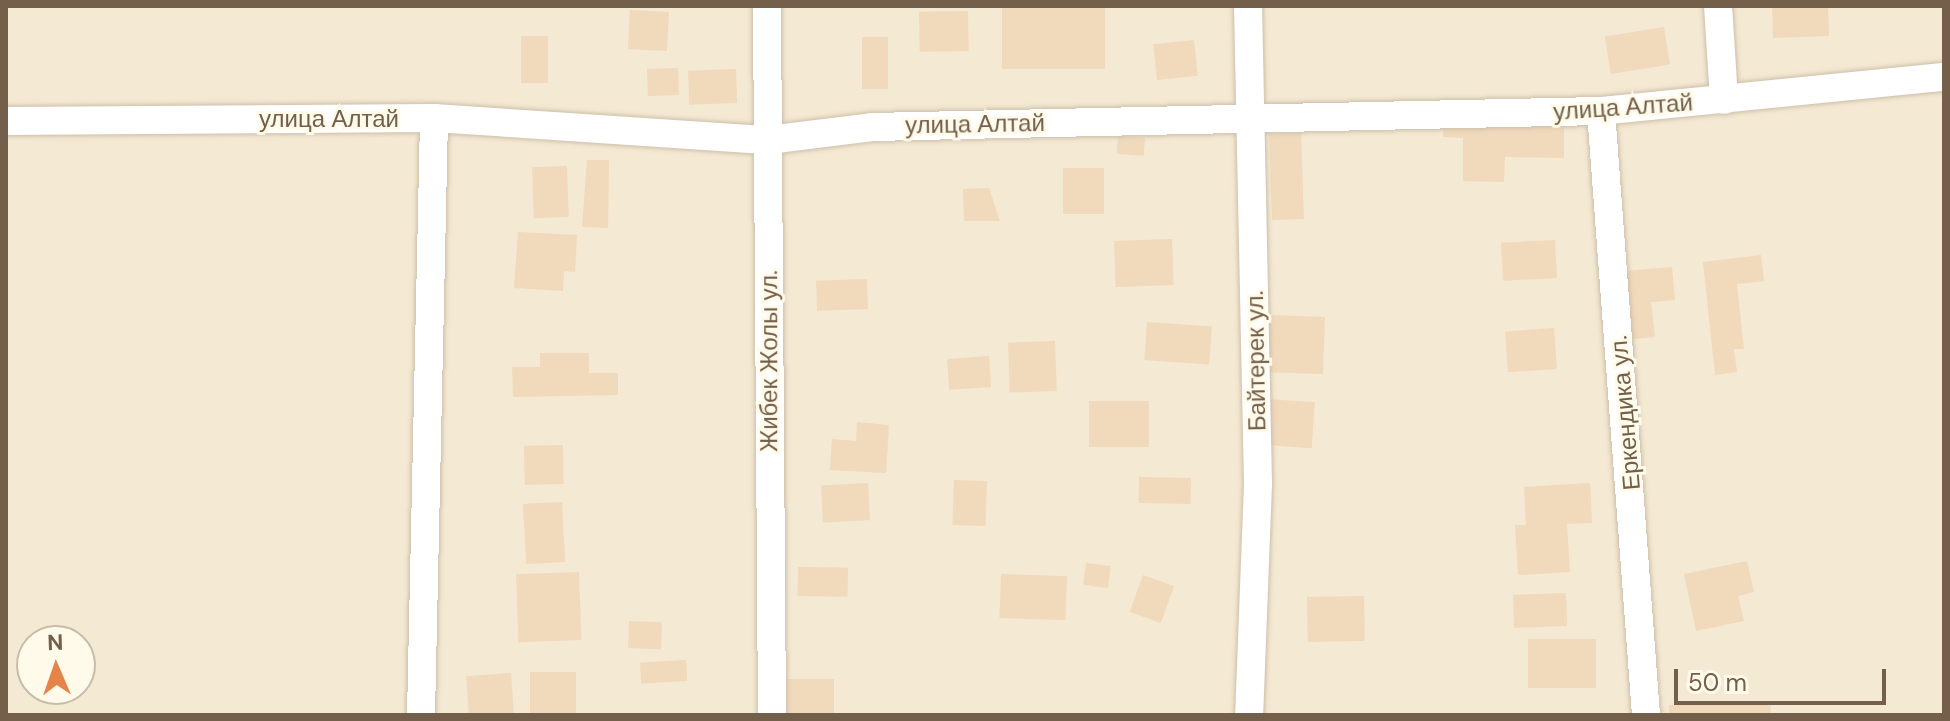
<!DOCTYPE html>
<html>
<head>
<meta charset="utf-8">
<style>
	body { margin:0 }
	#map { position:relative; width:1950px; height:721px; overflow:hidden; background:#fcf6e4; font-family:"DM Sans",sans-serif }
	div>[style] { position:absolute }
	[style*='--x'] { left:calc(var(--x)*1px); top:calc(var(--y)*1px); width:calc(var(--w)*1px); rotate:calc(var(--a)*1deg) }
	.residential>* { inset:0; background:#f4e9d2 }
	.building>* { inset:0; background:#f1d9bb; transform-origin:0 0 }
	.roads { filter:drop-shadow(0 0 2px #cdbfaa) drop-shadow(0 0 2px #cdbfaa) }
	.minor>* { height:28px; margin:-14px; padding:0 14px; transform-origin:14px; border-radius:14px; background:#fff }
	span { translate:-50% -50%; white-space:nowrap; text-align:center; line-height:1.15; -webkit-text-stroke:6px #fffaea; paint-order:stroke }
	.street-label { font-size:24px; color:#745f4a }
	.frame { position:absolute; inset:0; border:8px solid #745f4a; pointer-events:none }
	.north { position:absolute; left:16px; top:625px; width:80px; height:80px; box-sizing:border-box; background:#fffaea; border:2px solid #c7bcaa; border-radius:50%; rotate:358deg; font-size:22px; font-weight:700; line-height:32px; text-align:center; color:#745f4a }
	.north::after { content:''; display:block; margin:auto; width:28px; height:36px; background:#e58449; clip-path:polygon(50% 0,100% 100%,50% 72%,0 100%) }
	.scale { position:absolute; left:1674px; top:669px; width:212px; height:36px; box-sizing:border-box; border:4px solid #745f4a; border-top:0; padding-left:10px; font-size:24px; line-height:28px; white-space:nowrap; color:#745f4a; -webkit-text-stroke:6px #fffaea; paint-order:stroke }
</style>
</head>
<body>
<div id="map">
	<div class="residential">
		<div style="clip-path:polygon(evenodd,6px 6px,1944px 6px,1944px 715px,6px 715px,6px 6px,32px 641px,80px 641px,80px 689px,32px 689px,32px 641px)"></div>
	</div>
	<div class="building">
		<div style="left:1002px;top:6px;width:103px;height:63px"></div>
		<div style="left:1828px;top:6px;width:30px;height:56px;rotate:88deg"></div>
		<div style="left:630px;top:10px;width:39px;height:39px;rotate:3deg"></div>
		<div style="left:968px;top:11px;width:40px;height:49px;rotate:89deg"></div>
		<div style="left:1664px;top:27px;width:38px;height:60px;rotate:81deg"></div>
		<div style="left:521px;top:36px;width:27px;height:47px"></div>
		<div style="left:862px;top:37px;width:26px;height:52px"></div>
		<div style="left:1194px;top:40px;width:36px;height:41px;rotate:84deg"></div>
		<div style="left:678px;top:68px;width:27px;height:31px;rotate:88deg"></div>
		<div style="left:736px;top:69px;width:34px;height:48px;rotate:88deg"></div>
		<div style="clip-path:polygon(1443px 120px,1564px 120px,1564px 158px,1505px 157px,1504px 182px,1463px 181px,1463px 138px,1443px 137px)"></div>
		<div style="left:1301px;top:133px;width:86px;height:32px;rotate:88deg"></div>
		<div style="left:1118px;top:136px;width:27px;height:18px;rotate:4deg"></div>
		<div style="clip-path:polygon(587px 160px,609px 160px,608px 228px,582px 227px)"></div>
		<div style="left:567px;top:166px;width:51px;height:35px;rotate:88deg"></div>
		<div style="left:1063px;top:168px;width:41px;height:46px"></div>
		<div style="clip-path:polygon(989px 188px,1000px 221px,964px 221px,963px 189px)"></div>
		<div style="clip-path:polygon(518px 232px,577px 235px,575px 272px,564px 271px,563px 291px,514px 288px)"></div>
		<div style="left:1172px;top:239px;width:46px;height:58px;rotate:88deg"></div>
		<div style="left:1555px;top:240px;width:38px;height:54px;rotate:87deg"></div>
		<div style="clip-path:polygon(1761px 255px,1764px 281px,1737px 284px,1744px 349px,1734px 349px,1737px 372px,1715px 375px,1703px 262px)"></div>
		<div style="clip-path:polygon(1672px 267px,1675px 300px,1651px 302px,1655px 337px,1632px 339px,1626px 271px)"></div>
		<div style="left:867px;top:279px;width:30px;height:51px;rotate:88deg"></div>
		<div style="left:1267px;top:315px;width:58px;height:57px;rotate:2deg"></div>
		<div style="left:1147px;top:322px;width:65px;height:38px;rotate:4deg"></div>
		<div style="left:1554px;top:328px;width:41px;height:49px;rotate:86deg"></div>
		<div style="left:1055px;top:341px;width:50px;height:47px;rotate:88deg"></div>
		<div style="clip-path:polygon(540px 353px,589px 353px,589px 373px,618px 373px,618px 395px,513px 397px,512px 367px,540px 367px)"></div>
		<div style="left:989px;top:356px;width:31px;height:42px;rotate:86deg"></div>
		<div style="left:1268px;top:399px;width:47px;height:46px;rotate:4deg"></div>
		<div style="left:1089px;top:401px;width:60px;height:46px"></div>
		<div style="clip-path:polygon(857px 422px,889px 425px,886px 473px,830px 470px,832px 439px,856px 441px)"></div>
		<div style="left:563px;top:445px;width:39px;height:39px;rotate:89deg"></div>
		<div style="left:1139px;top:477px;width:52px;height:26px;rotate:1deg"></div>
		<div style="left:954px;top:480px;width:33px;height:45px;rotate:2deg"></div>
		<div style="left:868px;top:483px;width:37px;height:47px;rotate:87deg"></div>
		<div style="clip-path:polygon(1590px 483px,1592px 523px,1567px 524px,1570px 572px,1518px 575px,1515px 525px,1526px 525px,1524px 487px)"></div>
		<div style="left:562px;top:502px;width:60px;height:39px;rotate:87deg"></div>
		<div style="clip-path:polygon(1747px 561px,1754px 592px,1738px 596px,1744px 621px,1696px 631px,1684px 574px)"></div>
		<div style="left:1086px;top:563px;width:25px;height:22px;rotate:7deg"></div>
		<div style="left:798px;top:567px;width:50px;height:29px;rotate:1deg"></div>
		<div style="left:579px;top:572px;width:68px;height:63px;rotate:88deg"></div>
		<div style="left:1001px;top:574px;width:66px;height:44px;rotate:2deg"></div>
		<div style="left:1143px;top:575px;width:33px;height:39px;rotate:20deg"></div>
		<div style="left:1566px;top:593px;width:33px;height:53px;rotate:88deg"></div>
		<div style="left:1364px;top:596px;width:45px;height:57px;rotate:89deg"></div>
		<div style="left:629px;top:621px;width:33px;height:27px;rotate:2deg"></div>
		<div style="left:1528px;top:639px;width:68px;height:49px"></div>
		<div style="left:686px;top:660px;width:21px;height:46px;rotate:87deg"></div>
		<div style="left:576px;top:672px;width:43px;height:46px;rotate:90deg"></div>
		<div style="left:511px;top:673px;width:42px;height:45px;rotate:86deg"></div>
		<div style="left:834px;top:679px;width:36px;height:47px;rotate:90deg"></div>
		<div style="clip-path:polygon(1770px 702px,1771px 715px,1669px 715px,1669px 705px)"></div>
	</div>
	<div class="roads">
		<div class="minor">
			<div style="--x:767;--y:6;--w:709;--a:89.6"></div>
			<div style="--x:1248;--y:6;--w:478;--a:88.8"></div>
			<div style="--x:1258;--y:484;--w:231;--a:92.2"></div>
			<div style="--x:1718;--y:6;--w:94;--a:86.3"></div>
			<div style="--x:1601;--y:111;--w:606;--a:85.74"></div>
			<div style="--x:6;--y:121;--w:428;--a:-0.4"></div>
			<div style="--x:434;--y:118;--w:335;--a:3.8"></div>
			<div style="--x:768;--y:140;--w:105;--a:-7.1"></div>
			<div style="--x:872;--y:127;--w:729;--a:-1.26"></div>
			<div style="--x:1601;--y:111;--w:345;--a:-5.7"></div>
			<div style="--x:421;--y:715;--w:597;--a:-88.75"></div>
		</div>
	</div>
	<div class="street-label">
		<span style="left:1623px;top:107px;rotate:-4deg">улица Алтай</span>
		<span style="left:329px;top:119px">улица Алтай</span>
		<span style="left:975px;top:124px;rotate:-1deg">улица Алтай</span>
		<span style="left:769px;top:361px;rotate:-90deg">Жибек Жолы ул.</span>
		<span style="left:1256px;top:361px;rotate:-91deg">Байтерек ул.</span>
		<span style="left:1625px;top:413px;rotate:-95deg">Еркендика ул.</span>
	</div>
	<div class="frame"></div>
	<div class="north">N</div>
	<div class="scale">50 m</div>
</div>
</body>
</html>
